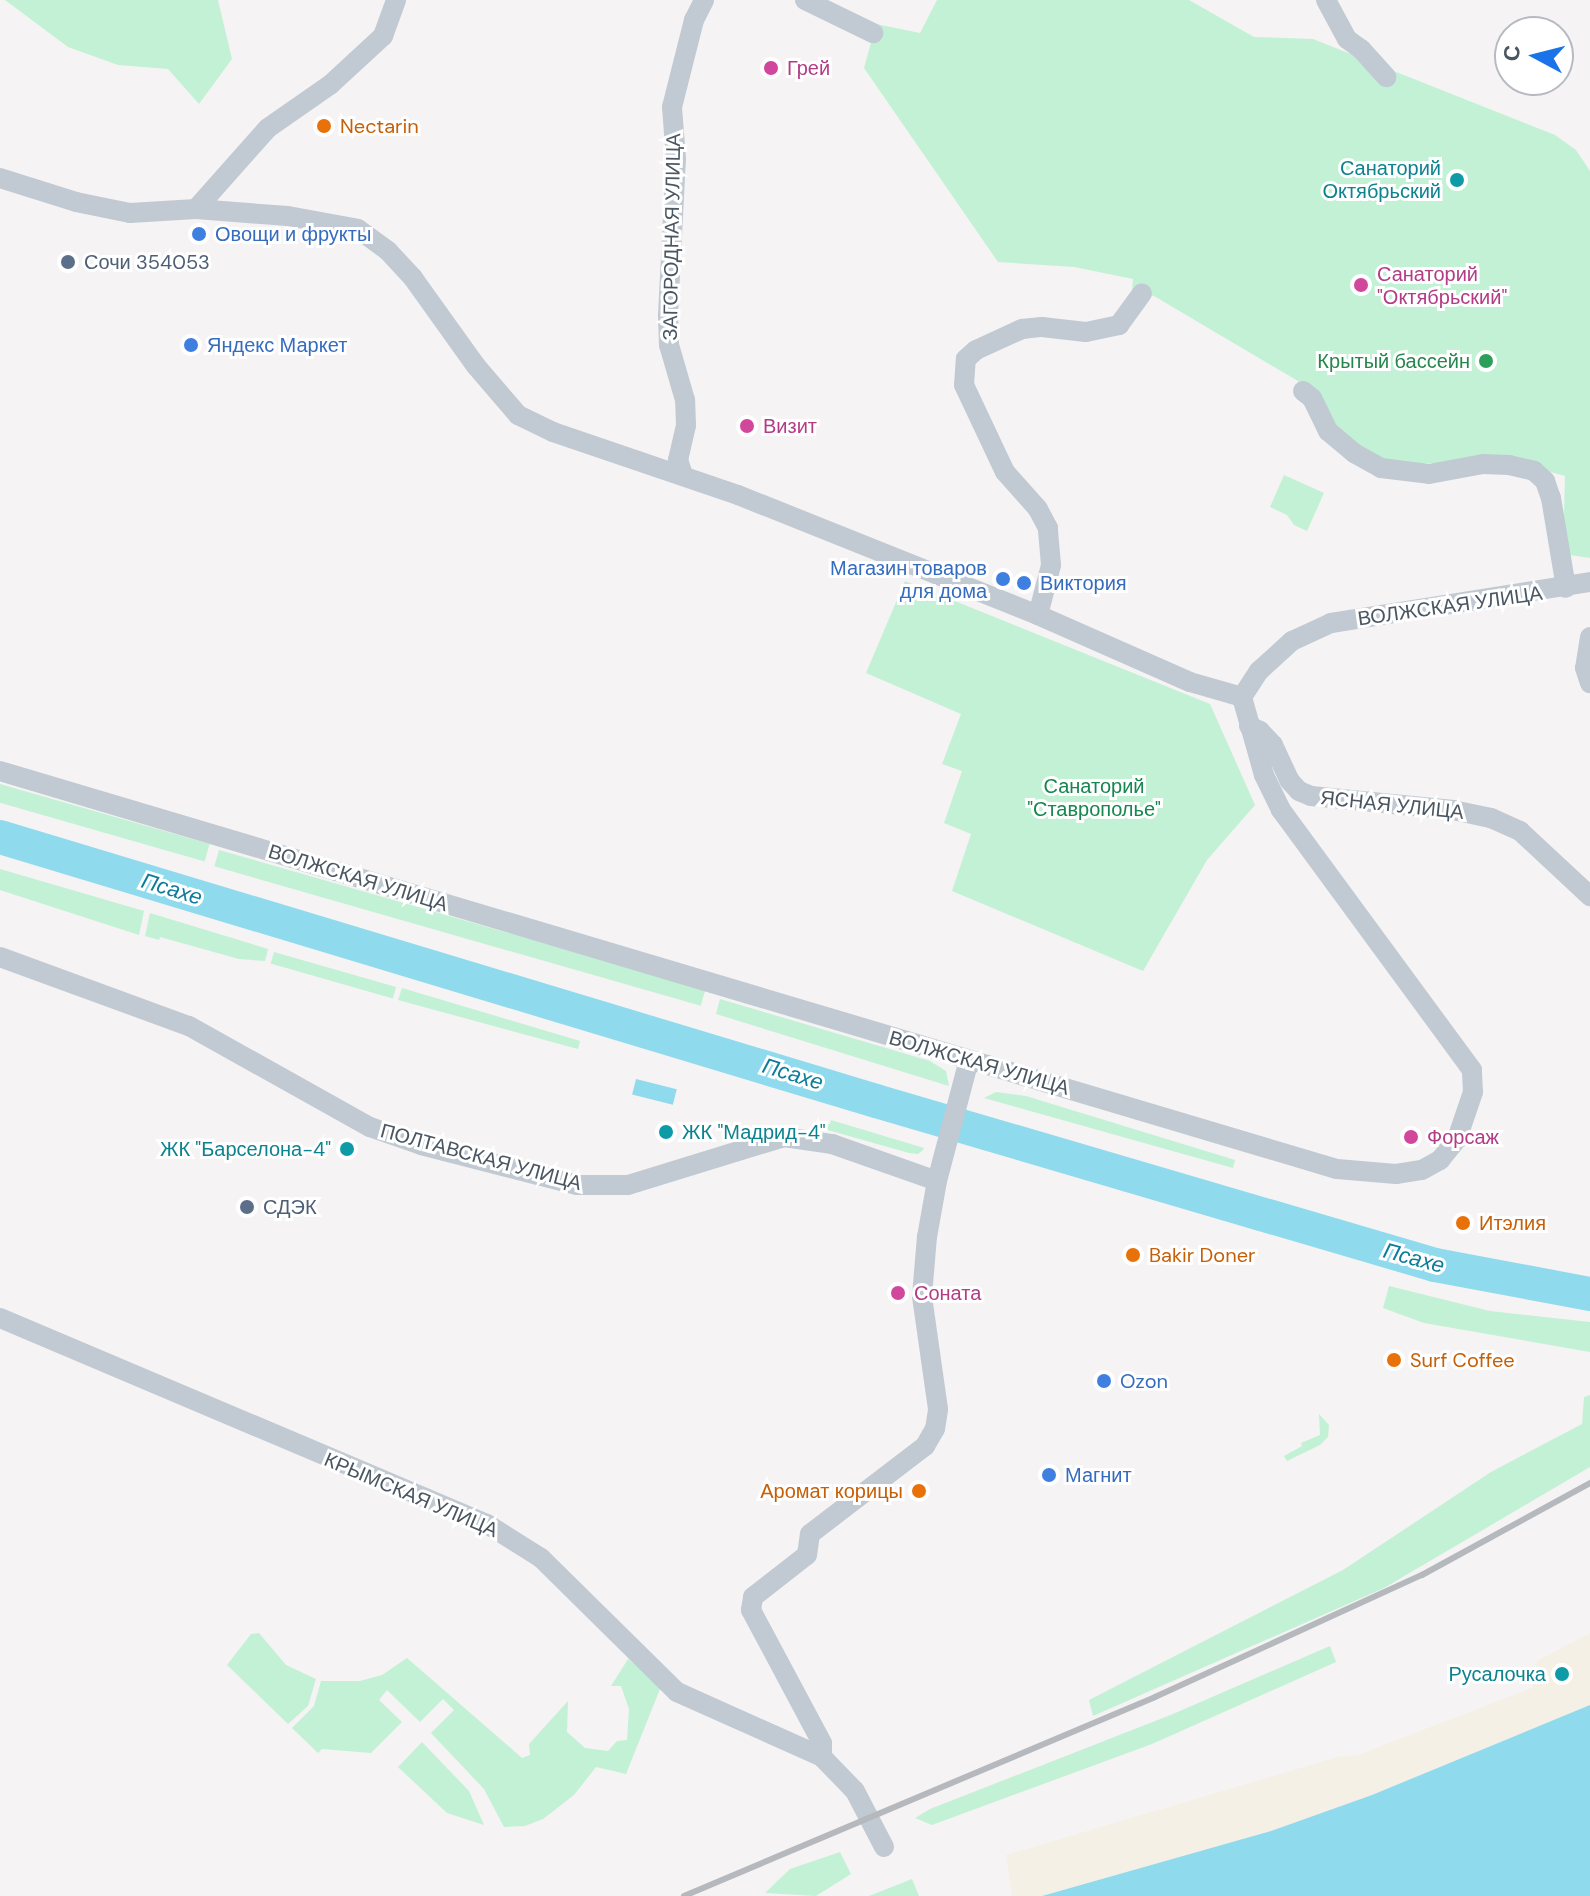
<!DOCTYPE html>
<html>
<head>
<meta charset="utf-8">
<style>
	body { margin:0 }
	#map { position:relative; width:1590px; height:1896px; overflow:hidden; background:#f5f3f3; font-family:"DM Sans",sans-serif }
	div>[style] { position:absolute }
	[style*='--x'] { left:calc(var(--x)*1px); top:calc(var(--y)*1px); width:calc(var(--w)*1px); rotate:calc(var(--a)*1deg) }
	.green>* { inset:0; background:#c3f1d5; transform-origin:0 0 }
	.sand>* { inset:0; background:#f5f0e5 }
	.water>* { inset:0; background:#90daee; transform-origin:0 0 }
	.river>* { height:34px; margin:-17px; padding:0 17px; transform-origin:17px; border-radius:17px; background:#90daee }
	.minor>* { height:20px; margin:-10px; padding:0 10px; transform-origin:10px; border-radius:10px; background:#c1cad2 }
	.rail>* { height:6px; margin:-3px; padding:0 3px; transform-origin:3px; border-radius:3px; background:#b5b8bd }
	.dots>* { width:22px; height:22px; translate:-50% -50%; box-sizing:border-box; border:4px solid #fff; border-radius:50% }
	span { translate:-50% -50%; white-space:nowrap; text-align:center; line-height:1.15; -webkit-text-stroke:6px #fff; paint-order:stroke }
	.hotel-label { font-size:20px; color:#b23c85 }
	.left { translate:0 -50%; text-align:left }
	.food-label { font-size:20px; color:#c56008 }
	.right { translate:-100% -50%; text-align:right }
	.culture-label { font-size:20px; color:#0d838f }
	.shop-label { font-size:20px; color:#366cbe }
	.street-label { font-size:20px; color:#4a5661 }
	.service-label { font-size:20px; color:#4e5e75 }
	.leisure-label { font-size:20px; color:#27864d }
	.park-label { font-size:20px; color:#17864f }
	.water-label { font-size:22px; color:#0c7c9b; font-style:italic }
	.north { position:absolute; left:1494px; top:16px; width:80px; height:80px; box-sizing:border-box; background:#fff; border:2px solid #b7bbc0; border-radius:50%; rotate:277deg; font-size:22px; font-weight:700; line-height:32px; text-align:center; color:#4a5661 }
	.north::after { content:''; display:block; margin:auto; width:28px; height:36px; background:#1a73e8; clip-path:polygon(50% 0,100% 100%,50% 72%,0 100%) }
</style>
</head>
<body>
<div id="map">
	<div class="green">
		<div style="clip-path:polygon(5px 0,218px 0,232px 59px,199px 104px,168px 69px,118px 65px,68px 47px)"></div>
		<div style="clip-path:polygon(937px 0,1189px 0,1254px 37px,1313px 39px,1555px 135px,1576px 150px,1590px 171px,1590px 558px,1563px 554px,1565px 476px,1512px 461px,1398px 464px,1364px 451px,1334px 426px,1316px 394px,1298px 381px,1154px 296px,1132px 291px,1133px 279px,1074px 267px,998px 262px,864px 68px,876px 24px,920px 33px)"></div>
		<div style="clip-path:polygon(1284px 475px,1324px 493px,1307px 531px,1294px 525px,1287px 515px,1270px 507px)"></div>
		<div style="clip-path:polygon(905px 581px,1210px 704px,1255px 805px,1207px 860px,1143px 971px,952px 891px,971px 834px,944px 823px,962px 771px,942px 764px,961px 714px,866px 673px)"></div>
		<div style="left:0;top:784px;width:218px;height:18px;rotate:16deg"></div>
		<div style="left:219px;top:850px;width:506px;height:17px;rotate:16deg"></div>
		<div style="clip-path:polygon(0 869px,144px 911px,139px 935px,0 890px)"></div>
		<div style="clip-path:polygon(150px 913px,268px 949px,265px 961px,239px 959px,160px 937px,159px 940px,145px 936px)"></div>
		<div style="left:274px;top:952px;width:127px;height:12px;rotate:16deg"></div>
		<div style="clip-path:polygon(402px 988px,580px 1041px,578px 1049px,398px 1000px)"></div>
		<div style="clip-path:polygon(720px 999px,930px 1061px,946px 1071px,949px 1086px,716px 1014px)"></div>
		<div style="clip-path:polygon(996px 1092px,1026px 1096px,1235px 1160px,1233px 1168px,984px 1098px)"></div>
		<div style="clip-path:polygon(831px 1120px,924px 1148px,923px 1150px,918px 1154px,909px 1153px,810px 1125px,830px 1124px)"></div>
		<div style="clip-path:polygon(1389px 1286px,1490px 1311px,1590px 1322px,1590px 1352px,1424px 1323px,1383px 1308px)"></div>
		<div style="clip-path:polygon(1590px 1395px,1590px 1467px,1384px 1588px,1093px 1716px,1089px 1700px,1343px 1570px,1491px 1472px,1582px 1424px,1584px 1397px)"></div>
		<div style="clip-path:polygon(1319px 1414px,1329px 1425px,1328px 1437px,1320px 1445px,1287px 1461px,1284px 1456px,1302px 1446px,1301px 1443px,1320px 1435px)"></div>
		<div style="clip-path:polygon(259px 1633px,286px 1665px,316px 1679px,308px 1706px,288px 1724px,227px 1665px,251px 1634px)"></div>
		<div style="clip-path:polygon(1330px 1646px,1336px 1662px,1152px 1744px,932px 1825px,915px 1818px,930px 1809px,1173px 1714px)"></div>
		<div style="clip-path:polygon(407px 1658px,522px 1758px,530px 1755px,529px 1744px,568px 1701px,567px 1732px,585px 1748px,608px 1751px,617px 1741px,627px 1740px,629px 1709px,621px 1686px,611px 1686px,628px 1659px,662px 1684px,626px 1774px,596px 1767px,574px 1795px,543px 1819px,525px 1826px,504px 1827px,484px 1789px,431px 1733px,454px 1710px,443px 1699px,420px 1722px,387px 1690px,379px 1700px,402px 1722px,371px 1753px,322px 1749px,318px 1753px,292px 1728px,314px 1706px,321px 1681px,360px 1681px,382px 1675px)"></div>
		<div style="clip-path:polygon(422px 1742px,469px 1791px,484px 1825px,447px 1813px,398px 1767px)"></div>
		<div style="clip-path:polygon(840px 1852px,851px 1874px,816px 1896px,765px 1893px,790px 1869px)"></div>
		<div style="clip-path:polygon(912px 1879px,919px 1896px,869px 1896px)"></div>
	</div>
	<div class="sand">
		<div style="clip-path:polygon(1590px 1633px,1590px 1705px,1372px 1795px,1271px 1831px,1042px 1896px,1012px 1896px,1006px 1855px,1338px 1757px,1358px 1755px,1532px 1688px,1537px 1661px)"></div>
	</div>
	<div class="water">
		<div style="left:636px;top:1079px;width:42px;height:16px;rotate:14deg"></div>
		<div style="clip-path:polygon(1590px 1705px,1590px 1896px,1042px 1896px,1271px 1831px,1372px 1795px)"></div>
	</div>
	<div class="river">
		<div style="--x:0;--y:837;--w:915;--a:16.77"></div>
		<div style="--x:876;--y:1101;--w:583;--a:16.35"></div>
		<div style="--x:1435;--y:1265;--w:158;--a:10.6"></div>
	</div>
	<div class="minor">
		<div style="--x:805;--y:0;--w:76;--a:25.9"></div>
		<div style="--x:1326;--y:0;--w:44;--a:61.7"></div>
		<div style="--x:1347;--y:39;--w:17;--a:36"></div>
		<div style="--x:1361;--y:49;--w:38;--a:48"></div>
		<div style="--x:0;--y:178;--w:80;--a:17.5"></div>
		<div style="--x:76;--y:202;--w:55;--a:11.5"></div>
		<div style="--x:130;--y:213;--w:66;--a:-3.5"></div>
		<div style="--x:196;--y:209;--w:92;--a:4.4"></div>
		<div style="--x:288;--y:216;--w:71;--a:10.5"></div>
		<div style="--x:358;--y:229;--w:37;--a:36"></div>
		<div style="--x:388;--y:251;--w:37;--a:47"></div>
		<div style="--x:413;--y:278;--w:108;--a:54.4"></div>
		<div style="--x:476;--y:366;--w:65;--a:49.4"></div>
		<div style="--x:518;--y:415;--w:39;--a:26"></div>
		<div style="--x:553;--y:432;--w:195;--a:18.8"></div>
		<div style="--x:738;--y:495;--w:323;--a:21.8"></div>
		<div style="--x:1038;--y:615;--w:166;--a:23.8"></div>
		<div style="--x:1190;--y:682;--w:54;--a:16.1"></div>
		<div style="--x:196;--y:209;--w:108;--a:-48.4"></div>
		<div style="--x:268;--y:128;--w:77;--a:-34.9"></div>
		<div style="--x:331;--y:84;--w:71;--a:-42.7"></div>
		<div style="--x:383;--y:36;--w:38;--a:-70"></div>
		<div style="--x:1303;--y:391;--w:11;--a:38"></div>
		<div style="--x:1312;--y:398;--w:37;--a:64"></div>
		<div style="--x:1328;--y:431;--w:34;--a:40"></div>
		<div style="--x:1354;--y:453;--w:31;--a:29"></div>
		<div style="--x:1381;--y:468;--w:48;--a:7.1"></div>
		<div style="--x:1429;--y:474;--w:55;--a:-10.5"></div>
		<div style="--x:1483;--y:464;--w:26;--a:2"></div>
		<div style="--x:1509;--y:465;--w:26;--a:13"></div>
		<div style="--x:1534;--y:471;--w:15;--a:42"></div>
		<div style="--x:1545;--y:481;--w:18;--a:71"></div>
		<div style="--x:1551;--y:498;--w:91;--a:80.5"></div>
		<div style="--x:683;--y:475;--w:16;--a:-108"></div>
		<div style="--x:678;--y:460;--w:36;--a:-77"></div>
		<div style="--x:686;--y:425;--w:25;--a:-92"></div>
		<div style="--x:685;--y:400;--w:57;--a:-106.2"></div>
		<div style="--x:669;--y:345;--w:30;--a:-92"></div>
		<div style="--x:668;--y:315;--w:156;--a:-87.1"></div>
		<div style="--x:676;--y:159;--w:52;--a:-94.4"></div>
		<div style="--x:672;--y:107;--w:90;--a:-75.8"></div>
		<div style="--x:694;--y:20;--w:22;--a:-63"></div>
		<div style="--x:1038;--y:615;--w:52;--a:-75.4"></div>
		<div style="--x:1051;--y:565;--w:37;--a:-95"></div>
		<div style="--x:1048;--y:528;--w:21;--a:-118"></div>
		<div style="--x:1038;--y:509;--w:50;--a:-131.7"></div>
		<div style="--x:1005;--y:472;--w:96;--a:-115.2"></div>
		<div style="--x:964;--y:385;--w:26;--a:-86"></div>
		<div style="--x:966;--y:359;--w:13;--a:-42"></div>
		<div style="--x:976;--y:350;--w:51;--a:-24.5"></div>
		<div style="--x:1022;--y:329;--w:20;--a:-6"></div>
		<div style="--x:1042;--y:327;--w:44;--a:6.5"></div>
		<div style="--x:1086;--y:332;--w:34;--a:-12"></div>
		<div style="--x:1119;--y:325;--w:39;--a:-54"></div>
		<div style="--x:1590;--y:637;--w:31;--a:99"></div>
		<div style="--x:1585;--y:668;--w:16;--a:72"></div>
		<div style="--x:1249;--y:726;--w:12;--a:24"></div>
		<div style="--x:1260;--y:731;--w:19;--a:47"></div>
		<div style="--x:1273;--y:745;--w:38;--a:65"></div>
		<div style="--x:1289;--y:780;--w:15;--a:48"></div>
		<div style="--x:1299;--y:791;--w:13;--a:23"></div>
		<div style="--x:1311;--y:796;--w:143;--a:5.6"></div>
		<div style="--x:1453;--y:810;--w:39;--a:12"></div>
		<div style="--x:1491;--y:818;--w:32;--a:24"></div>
		<div style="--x:1520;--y:831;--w:96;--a:42.9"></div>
		<div style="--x:0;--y:771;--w:1395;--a:16.58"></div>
		<div style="--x:1337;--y:1169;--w:59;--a:4.8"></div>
		<div style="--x:1396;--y:1174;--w:26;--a:-9"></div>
		<div style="--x:1422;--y:1170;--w:21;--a:-29"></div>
		<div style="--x:1440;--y:1160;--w:27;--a:-51"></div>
		<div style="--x:1457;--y:1139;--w:50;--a:-71.2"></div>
		<div style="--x:1473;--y:1092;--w:22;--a:-93"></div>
		<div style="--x:1472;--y:1070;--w:323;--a:-126.3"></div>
		<div style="--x:1281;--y:810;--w:39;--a:-116"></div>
		<div style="--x:1264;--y:775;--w:81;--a:-105.8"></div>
		<div style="--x:1242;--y:697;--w:31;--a:-57"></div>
		<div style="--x:1259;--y:671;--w:45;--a:-42.3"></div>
		<div style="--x:1292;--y:641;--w:43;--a:-24.8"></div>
		<div style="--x:1331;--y:623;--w:262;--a:-9"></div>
		<div style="--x:0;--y:957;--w:201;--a:20.1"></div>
		<div style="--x:189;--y:1026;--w:207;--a:29.2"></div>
		<div style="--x:370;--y:1127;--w:54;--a:19.4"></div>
		<div style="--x:421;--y:1145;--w:161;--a:14.4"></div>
		<div style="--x:577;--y:1185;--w:51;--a:0"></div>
		<div style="--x:628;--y:1185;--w:163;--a:-17.1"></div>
		<div style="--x:784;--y:1137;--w:49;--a:8.3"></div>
		<div style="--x:832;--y:1144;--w:111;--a:19.4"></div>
		<div style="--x:0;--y:1318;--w:529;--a:22.93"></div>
		<div style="--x:487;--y:1524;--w:64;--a:32.2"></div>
		<div style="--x:541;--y:1558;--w:191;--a:44.6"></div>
		<div style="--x:677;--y:1692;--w:159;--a:24.1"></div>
		<div style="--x:822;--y:1757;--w:47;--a:45.9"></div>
		<div style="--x:855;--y:1791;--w:63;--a:62.6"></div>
		<div style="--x:822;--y:1757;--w:14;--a:-90"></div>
		<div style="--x:822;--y:1743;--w:151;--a:-118.1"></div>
		<div style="--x:751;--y:1610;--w:13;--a:-81"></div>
		<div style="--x:753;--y:1597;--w:68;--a:-37.9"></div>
		<div style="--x:807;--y:1555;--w:21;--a:-82"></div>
		<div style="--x:810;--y:1534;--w:145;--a:-37.4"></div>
		<div style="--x:925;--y:1446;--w:20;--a:-60"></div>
		<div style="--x:935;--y:1429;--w:20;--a:-81"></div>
		<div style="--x:938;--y:1409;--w:114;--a:-98.1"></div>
		<div style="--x:922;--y:1296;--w:59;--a:-85.2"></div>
		<div style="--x:927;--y:1237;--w:57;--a:-79.9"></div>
		<div style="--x:937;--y:1181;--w:125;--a:-75.2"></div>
	</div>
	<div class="rail">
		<div style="--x:684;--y:1896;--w:511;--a:-22.9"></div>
		<div style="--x:1155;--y:1697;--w:294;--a:-24.6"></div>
		<div style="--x:1422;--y:1575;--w:192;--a:-28.7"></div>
	</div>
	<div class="dots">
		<div style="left:771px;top:68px;background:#d1479c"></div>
		<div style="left:324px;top:126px;background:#e8710a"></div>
		<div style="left:1457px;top:180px;background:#0f9aa8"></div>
		<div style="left:199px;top:234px;background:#3f7fe0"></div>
		<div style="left:68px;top:262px;background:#5c6f8a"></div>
		<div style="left:1361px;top:285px;background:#d1479c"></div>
		<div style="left:191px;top:345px;background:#3f7fe0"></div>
		<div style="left:1486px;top:361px;background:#2e9e5b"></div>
		<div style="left:747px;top:426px;background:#d1479c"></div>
		<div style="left:1003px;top:579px;background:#3f7fe0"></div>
		<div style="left:1024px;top:583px;background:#3f7fe0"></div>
		<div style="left:666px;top:1132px;background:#0f9aa8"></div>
		<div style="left:1411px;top:1137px;background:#d1479c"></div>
		<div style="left:347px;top:1149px;background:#0f9aa8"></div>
		<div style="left:247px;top:1207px;background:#5c6f8a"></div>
		<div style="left:1463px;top:1223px;background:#e8710a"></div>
		<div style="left:1133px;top:1255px;background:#e8710a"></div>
		<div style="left:898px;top:1293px;background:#d1479c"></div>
		<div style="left:1394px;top:1360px;background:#e8710a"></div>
		<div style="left:1104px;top:1381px;background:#3f7fe0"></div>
		<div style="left:1049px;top:1475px;background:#3f7fe0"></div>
		<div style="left:919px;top:1491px;background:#e8710a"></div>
		<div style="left:1562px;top:1674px;background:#0f9aa8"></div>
	</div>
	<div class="hotel-label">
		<span class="left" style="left:787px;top:68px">Грей</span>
		<span class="left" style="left:1377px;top:286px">Санаторий<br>"Октябрьский"</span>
		<span class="left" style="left:763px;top:426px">Визит</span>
		<span class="left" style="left:1427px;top:1137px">Форсаж</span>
		<span class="left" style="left:914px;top:1293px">Соната</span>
	</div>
	<div class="food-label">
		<span class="left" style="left:340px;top:126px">Nectarin</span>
		<span class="left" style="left:1479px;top:1223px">Итэлия</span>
		<span class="left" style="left:1149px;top:1255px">Bakir Doner</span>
		<span class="left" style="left:1410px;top:1360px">Surf Coffee</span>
		<span class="right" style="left:903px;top:1491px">Аромат корицы</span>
	</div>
	<div class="culture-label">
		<span class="right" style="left:1441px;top:180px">Санаторий<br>Октябрьский</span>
		<span class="left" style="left:682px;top:1132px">ЖК "Мадрид-4"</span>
		<span class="right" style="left:331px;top:1149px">ЖК "Барселона-4"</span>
		<span class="right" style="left:1546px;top:1674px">Русалочка</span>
	</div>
	<div class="shop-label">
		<span class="left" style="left:215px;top:234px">Овощи и фрукты</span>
		<span class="left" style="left:207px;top:345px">Яндекс Маркет</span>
		<span class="right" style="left:987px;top:580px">Магазин товаров<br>для дома</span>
		<span class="left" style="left:1040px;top:583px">Виктория</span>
		<span class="left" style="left:1120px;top:1381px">Ozon</span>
		<span class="left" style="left:1065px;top:1475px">Магнит</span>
	</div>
	<div class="street-label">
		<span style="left:672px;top:237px;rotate:-89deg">ЗАГОРОДНАЯ УЛИЦА</span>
		<span style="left:1450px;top:606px;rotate:-8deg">ВОЛЖСКАЯ УЛИЦА</span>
		<span style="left:1392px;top:805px;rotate:6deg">ЯСНАЯ УЛИЦА</span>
		<span style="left:358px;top:878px;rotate:17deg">ВОЛЖСКАЯ УЛИЦА</span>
		<span style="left:979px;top:1063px;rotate:16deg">ВОЛЖСКАЯ УЛИЦА</span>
		<span style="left:481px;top:1157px;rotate:15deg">ПОЛТАВСКАЯ УЛИЦА</span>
		<span style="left:411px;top:1495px;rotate:23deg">КРЫМСКАЯ УЛИЦА</span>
	</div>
	<div class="service-label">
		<span class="left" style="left:84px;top:262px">Сочи 354053</span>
		<span class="left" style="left:263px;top:1207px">СДЭК</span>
	</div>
	<div class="leisure-label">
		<span class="right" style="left:1470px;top:361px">Крытый бассейн</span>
	</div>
	<div class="park-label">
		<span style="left:1094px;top:798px">Санаторий<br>"Ставрополье"</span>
	</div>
	<div class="water-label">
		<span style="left:172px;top:889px;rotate:17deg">Псахе</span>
		<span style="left:793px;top:1074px;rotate:17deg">Псахе</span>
		<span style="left:1414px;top:1258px;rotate:15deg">Псахе</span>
	</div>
	<div class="north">С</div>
</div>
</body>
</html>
